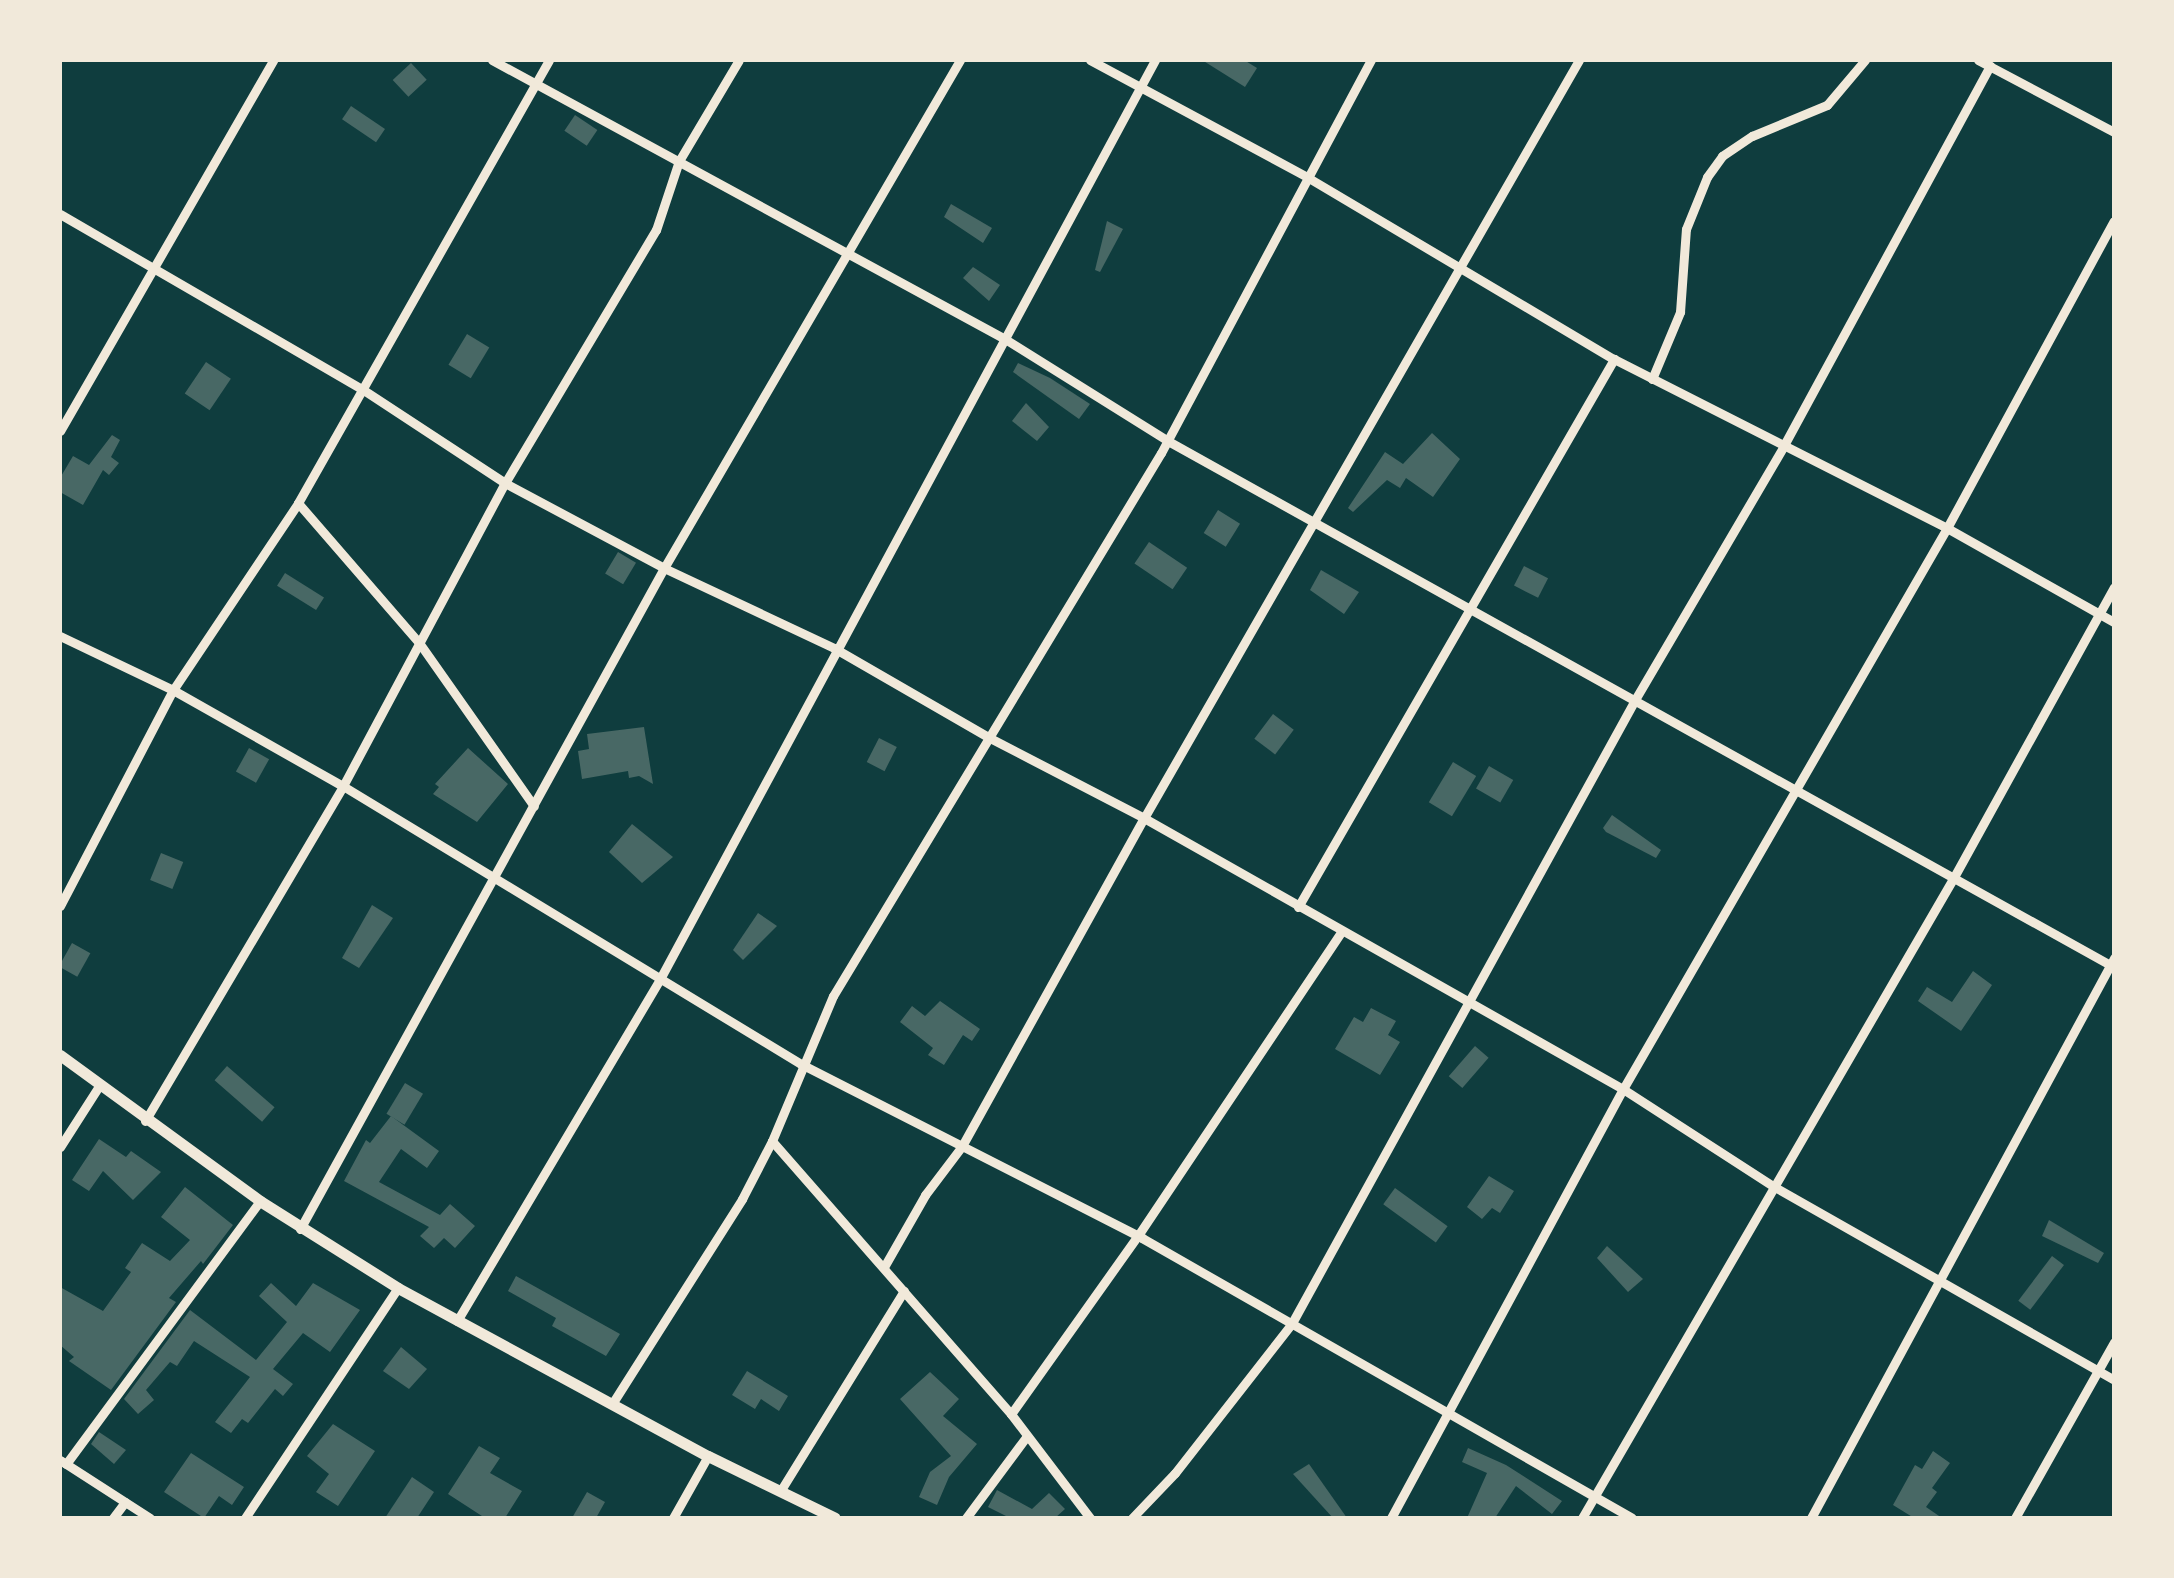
<!DOCTYPE html>
<html>
<head>
<meta charset="utf-8">
<style>
	body { margin:0 }
	#map { position:relative; width:2174px; height:1578px; overflow:hidden; background:#0f3d3e; font-family:"Asap Condensed",sans-serif }
	div>[style] { position:absolute }
	[style*='--x'] { left:calc(var(--x)*1px); top:calc(var(--y)*1px); width:calc(var(--w)*1px); rotate:calc(var(--a)*1deg) }
	.building>* { inset:0; background:#486865; transform-origin:0 0 }
	.minor>* { height:9px; margin:-4.5px; padding:0 4.5px; transform-origin:4.5px; border-radius:4.5px; background:#f1e9da }
	.secondary>* { height:11px; margin:-5.5px; padding:0 5.5px; transform-origin:5.5px; border-radius:5.5px; background:#f1e9da }
	span { translate:-50% -50%; white-space:nowrap; text-align:center; line-height:1.15; -webkit-text-stroke:10px #f1e9da; paint-order:stroke }
	.frame { position:absolute; inset:0; border:62px solid #f1e9da; pointer-events:none }
</style>
</head>
<body>
<div id="map">
	<div class="building">
		<div style="clip-path:polygon(1202px 60px,1244px 60px,1257px 68px,1245px 87px)"></div>
		<div style="left:411px;top:63px;width:23px;height:25px;rotate:47deg"></div>
		<div style="left:351px;top:106px;width:41px;height:16px;rotate:34deg"></div>
		<div style="left:575px;top:115px;width:27px;height:19px;rotate:34deg"></div>
		<div style="clip-path:polygon(951px 204px,992px 228px,983px 243px,944px 217px)"></div>
		<div style="clip-path:polygon(1107px 221px,1123px 229px,1100px 272px,1095px 270px)"></div>
		<div style="clip-path:polygon(973px 267px,1000px 285px,989px 301px,963px 278px)"></div>
		<div style="left:467px;top:334px;width:26px;height:36px;rotate:31deg"></div>
		<div style="left:206px;top:362px;width:30px;height:38px;rotate:34deg"></div>
		<div style="clip-path:polygon(1018px 363px,1050px 378px,1090px 404px,1079px 419px,1013px 372px)"></div>
		<div style="clip-path:polygon(1026px 403px,1049px 427px,1037px 441px,1012px 421px)"></div>
		<div style="clip-path:polygon(1432px 433px,1460px 459px,1433px 497px,1406px 478px,1400px 488px,1387px 480px,1353px 512px,1348px 508px,1385px 452px,1403px 464px)"></div>
		<div style="clip-path:polygon(112px 435px,120px 440px,111px 457px,119px 463px,109px 475px,103px 470px,83px 505px,60px 492px,60px 478px,73px 456px,89px 465px)"></div>
		<div style="left:1218px;top:510px;width:26px;height:27px;rotate:32deg"></div>
		<div style="left:1149px;top:542px;width:46px;height:26px;rotate:34deg"></div>
		<div style="left:618px;top:552px;width:21px;height:25px;rotate:31deg"></div>
		<div style="left:1524px;top:566px;width:27px;height:22px;rotate:27deg"></div>
		<div style="clip-path:polygon(1321px 570px,1359px 592px,1344px 614px,1310px 590px)"></div>
		<div style="left:285px;top:573px;width:46px;height:15px;rotate:32deg"></div>
		<div style="left:1273px;top:714px;width:26px;height:31px;rotate:37deg"></div>
		<div style="clip-path:polygon(644px 727px,653px 784px,639px 776px,629px 778px,628px 771px,582px 779px,578px 751px,589px 749px,587px 734px)"></div>
		<div style="left:879px;top:738px;width:20px;height:27px;rotate:27deg"></div>
		<div style="left:249px;top:748px;width:23px;height:27px;rotate:29deg"></div>
		<div style="clip-path:polygon(468px 748px,508px 784px,477px 822px,433px 794px,439px 787px,435px 784px)"></div>
		<div style="left:1453px;top:762px;width:27px;height:47px;rotate:31deg"></div>
		<div style="left:1489px;top:766px;width:28px;height:26px;rotate:30deg"></div>
		<div style="clip-path:polygon(1612px 815px,1661px 850px,1656px 858px,1606px 832px,1603px 828px)"></div>
		<div style="clip-path:polygon(632px 824px,673px 857px,642px 883px,609px 852px)"></div>
		<div style="left:161px;top:853px;width:24px;height:29px;rotate:22deg"></div>
		<div style="clip-path:polygon(372px 905px,393px 918px,359px 968px,342px 958px)"></div>
		<div style="clip-path:polygon(758px 913px,777px 926px,743px 960px,733px 950px)"></div>
		<div style="left:72px;top:943px;width:21px;height:27px;rotate:29deg"></div>
		<div style="clip-path:polygon(1973px 971px,1992px 985px,1961px 1031px,1918px 1001px,1927px 987px,1952px 1002px)"></div>
		<div style="clip-path:polygon(940px 1001px,980px 1029px,972px 1041px,963px 1035px,944px 1065px,928px 1055px,933px 1048px,900px 1022px,912px 1006px,925px 1016px)"></div>
		<div style="clip-path:polygon(1371px 1008px,1396px 1021px,1388px 1035px,1400px 1042px,1380px 1075px,1335px 1049px,1354px 1017px,1363px 1022px)"></div>
		<div style="left:1475px;top:1046px;width:18px;height:40px;rotate:41deg"></div>
		<div style="left:227px;top:1066px;width:63px;height:19px;rotate:41deg"></div>
		<div style="left:405px;top:1083px;width:21px;height:36px;rotate:31deg"></div>
		<div style="clip-path:polygon(391px 1116px,439px 1151px,427px 1168px,401px 1149px,379px 1182px,440px 1215px,450px 1204px,475px 1226px,455px 1248px,444px 1238px,434px 1248px,420px 1236px,429px 1227px,344px 1181px,366px 1140px,370px 1143px)"></div>
		<div style="clip-path:polygon(99px 1139px,126px 1157px,131px 1151px,161px 1172px,133px 1200px,103px 1171px,89px 1191px,72px 1180px)"></div>
		<div style="clip-path:polygon(1489px 1176px,1514px 1191px,1500px 1213px,1492px 1208px,1482px 1219px,1467px 1207px)"></div>
		<div style="clip-path:polygon(185px 1187px,233px 1225px,203px 1264px,201px 1261px,169px 1298px,176px 1302px,111px 1390px,69px 1361px,74px 1357px,60px 1345px,60px 1287px,103px 1311px,131px 1272px,125px 1268px,142px 1243px,170px 1261px,190px 1240px,161px 1217px)"></div>
		<div style="left:1395px;top:1188px;width:65px;height:20px;rotate:36deg"></div>
		<div style="clip-path:polygon(2049px 1220px,2104px 1253px,2098px 1263px,2042px 1236px)"></div>
		<div style="clip-path:polygon(1607px 1246px,1643px 1279px,1628px 1292px,1597px 1258px)"></div>
		<div style="left:2052px;top:1256px;width:15px;height:56px;rotate:37deg"></div>
		<div style="clip-path:polygon(516px 1276px,620px 1334px,606px 1356px,552px 1326px,556px 1318px,508px 1291px)"></div>
		<div style="clip-path:polygon(271px 1283px,296px 1306px,313px 1283px,360px 1310px,330px 1352px,303px 1333px,273px 1369px,293px 1384px,283px 1396px,275px 1389px,248px 1423px,242px 1419px,231px 1433px,215px 1422px,250px 1377px,194px 1341px,177px 1366px,170px 1362px,146px 1390px,154px 1400px,138px 1414px,124px 1399px,190px 1310px,256px 1360px,287px 1322px,259px 1296px)"></div>
		<div style="clip-path:polygon(401px 1347px,427px 1369px,409px 1389px,383px 1371px)"></div>
		<div style="clip-path:polygon(747px 1371px,788px 1396px,779px 1411px,761px 1399px,755px 1409px,732px 1395px)"></div>
		<div style="clip-path:polygon(930px 1372px,959px 1399px,943px 1416px,977px 1444px,949px 1477px,937px 1505px,919px 1497px,930px 1472px,951px 1456px,900px 1399px)"></div>
		<div style="clip-path:polygon(333px 1424px,375px 1451px,338px 1506px,316px 1492px,329px 1474px,307px 1456px)"></div>
		<div style="clip-path:polygon(99px 1432px,126px 1450px,114px 1464px,91px 1444px)"></div>
		<div style="clip-path:polygon(479px 1446px,500px 1458px,490px 1473px,522px 1491px,505px 1518px,485px 1518px,448px 1494px)"></div>
		<div style="clip-path:polygon(1468px 1448px,1506px 1465px,1562px 1501px,1552px 1514px,1516px 1486px,1495px 1518px,1467px 1518px,1487px 1473px,1462px 1462px)"></div>
		<div style="clip-path:polygon(1933px 1451px,1950px 1463px,1932px 1488px,1937px 1492px,1926px 1507px,1942px 1518px,1914px 1518px,1893px 1505px,1915px 1465px,1922px 1469px)"></div>
		<div style="clip-path:polygon(191px 1453px,244px 1487px,232px 1505px,219px 1496px,204px 1518px,164px 1492px)"></div>
		<div style="clip-path:polygon(1309px 1464px,1347px 1518px,1333px 1518px,1293px 1474px)"></div>
		<div style="clip-path:polygon(412px 1477px,434px 1492px,417px 1518px,385px 1518px)"></div>
		<div style="clip-path:polygon(997px 1490px,1032px 1509px,1049px 1493px,1065px 1509px,1055px 1518px,1010px 1518px,988px 1507px)"></div>
		<div style="clip-path:polygon(587px 1492px,605px 1502px,596px 1518px,572px 1518px)"></div>
	</div>
	<div class="minor">
		<div style="--x:492;--y:60;--w:584;--a:28.54"></div>
		<div style="--x:1005;--y:339;--w:192;--a:32"></div>
		<div style="--x:1168;--y:441;--w:1082;--a:29.08"></div>
		<div style="--x:1090;--y:60;--w:247;--a:28.3"></div>
		<div style="--x:1307;--y:177;--w:357;--a:30.7"></div>
		<div style="--x:1614;--y:359;--w:373;--a:26.9"></div>
		<div style="--x:1947;--y:528;--w:192;--a:29.4"></div>
		<div style="--x:1978;--y:60;--w:154;--a:27.9"></div>
		<div style="--x:60;--y:214;--w:349;--a:30.1"></div>
		<div style="--x:362;--y:389;--w:171;--a:33.3"></div>
		<div style="--x:505;--y:483;--w:180;--a:28.1"></div>
		<div style="--x:664;--y:568;--w:188;--a:25.2"></div>
		<div style="--x:834;--y:648;--w:178;--a:30"></div>
		<div style="--x:988;--y:737;--w:176;--a:27.4"></div>
		<div style="--x:1144;--y:818;--w:550;--a:29.5"></div>
		<div style="--x:1623;--y:1089;--w:179;--a:32.9"></div>
		<div style="--x:1773;--y:1186;--w:392;--a:29.6"></div>
		<div style="--x:1652;--y:379;--w:73;--a:-67.3"></div>
		<div style="--x:1680;--y:312;--w:83;--a:-85.9"></div>
		<div style="--x:1686;--y:229;--w:56;--a:-68"></div>
		<div style="--x:1707;--y:177;--w:26;--a:-54"></div>
		<div style="--x:1722;--y:156;--w:36;--a:-34"></div>
		<div style="--x:1752;--y:136;--w:81;--a:-22.5"></div>
		<div style="--x:1827;--y:105;--w:59;--a:-49.8"></div>
		<div style="--x:60;--y:431;--w:428;--a:-60.1"></div>
		<div style="--x:298;--y:503;--w:186;--a:49.1"></div>
		<div style="--x:420;--y:644;--w:198;--a:54.9"></div>
		<div style="--x:60;--y:636;--w:125;--a:25.5"></div>
		<div style="--x:173;--y:690;--w:195;--a:29.5"></div>
		<div style="--x:343;--y:786;--w:536;--a:31.26"></div>
		<div style="--x:801;--y:1064;--w:383;--a:27"></div>
		<div style="--x:1142;--y:1238;--w:564;--a:29.74"></div>
		<div style="--x:60;--y:906;--w:244;--a:-62.4"></div>
		<div style="--x:173;--y:690;--w:225;--a:-56.2"></div>
		<div style="--x:298;--y:503;--w:509;--a:-60.46"></div>
		<div style="--x:1298;--y:907;--w:633;--a:-60.03"></div>
		<div style="--x:145;--y:1121;--w:389;--a:-59.4"></div>
		<div style="--x:343;--y:786;--w:344;--a:-61.9"></div>
		<div style="--x:505;--y:483;--w:295;--a:-59.2"></div>
		<div style="--x:656;--y:230;--w:73;--a:-71.6"></div>
		<div style="--x:679;--y:161;--w:117;--a:-59.3"></div>
		<div style="--x:772;--y:1141;--w:363;--a:48.8"></div>
		<div style="--x:1011;--y:1414;--w:131;--a:52.8"></div>
		<div style="--x:60;--y:1147;--w:72;--a:-57.4"></div>
		<div style="--x:300;--y:1229;--w:755;--a:-61.16"></div>
		<div style="--x:664;--y:568;--w:588;--a:-59.77"></div>
		<div style="--x:884;--y:1267;--w:83;--a:-60.3"></div>
		<div style="--x:925;--y:1195;--w:61;--a:-52.9"></div>
		<div style="--x:962;--y:1146;--w:375;--a:-61"></div>
		<div style="--x:1144;--y:818;--w:874;--a:-60.15"></div>
		<div style="--x:457;--y:1321;--w:398;--a:-59.3"></div>
		<div style="--x:660;--y:979;--w:1044;--a:-61.69"></div>
		<div style="--x:612;--y:1404;--w:243;--a:-57.6"></div>
		<div style="--x:742;--y:1199;--w:65;--a:-62.7"></div>
		<div style="--x:772;--y:1141;--w:157;--a:-67.2"></div>
		<div style="--x:833;--y:996;--w:634;--a:-58.87"></div>
		<div style="--x:1161;--y:453;--w:446;--a:-61.9"></div>
		<div style="--x:1011;--y:1414;--w:217;--a:-54.6"></div>
		<div style="--x:1137;--y:1237;--w:367;--a:-56.2"></div>
		<div style="--x:60;--y:1460;--w:107;--a:32.8"></div>
		<div style="--x:66;--y:1464;--w:327;--a:-53.6"></div>
		<div style="--x:781;--y:1490;--w:234;--a:-58.3"></div>
		<div style="--x:113;--y:1518;--w:20;--a:-53"></div>
		<div style="--x:245;--y:1518;--w:276;--a:-56.4"></div>
		<div style="--x:673;--y:1518;--w:71;--a:-60.6"></div>
		<div style="--x:966;--y:1518;--w:102;--a:-53.4"></div>
		<div style="--x:1132;--y:1518;--w:62;--a:-46.3"></div>
		<div style="--x:1175;--y:1473;--w:190;--a:-52"></div>
		<div style="--x:1292;--y:1323;--w:713;--a:-61.17"></div>
		<div style="--x:1636;--y:698;--w:291;--a:-59.6"></div>
		<div style="--x:1783;--y:447;--w:434;--a:-61.5"></div>
		<div style="--x:1391;--y:1518;--w:488;--a:-61.6"></div>
		<div style="--x:1623;--y:1089;--w:648;--a:-59.99"></div>
		<div style="--x:1947;--y:528;--w:349;--a:-61.5"></div>
		<div style="--x:1582;--y:1518;--w:741;--a:-59.87"></div>
		<div style="--x:1954;--y:877;--w:331;--a:-61.1"></div>
		<div style="--x:1811;--y:1518;--w:637;--a:-61.58"></div>
		<div style="--x:2015;--y:1518;--w:202;--a:-60.6"></div>
	</div>
	<div class="secondary">
		<div style="--x:60;--y:1055;--w:248;--a:36.1"></div>
		<div style="--x:260;--y:1201;--w:163;--a:32.2"></div>
		<div style="--x:398;--y:1288;--w:353;--a:28.5"></div>
		<div style="--x:708;--y:1456;--w:141;--a:26"></div>
	</div>
	<div class="frame"></div>
</div>
</body>
</html>
